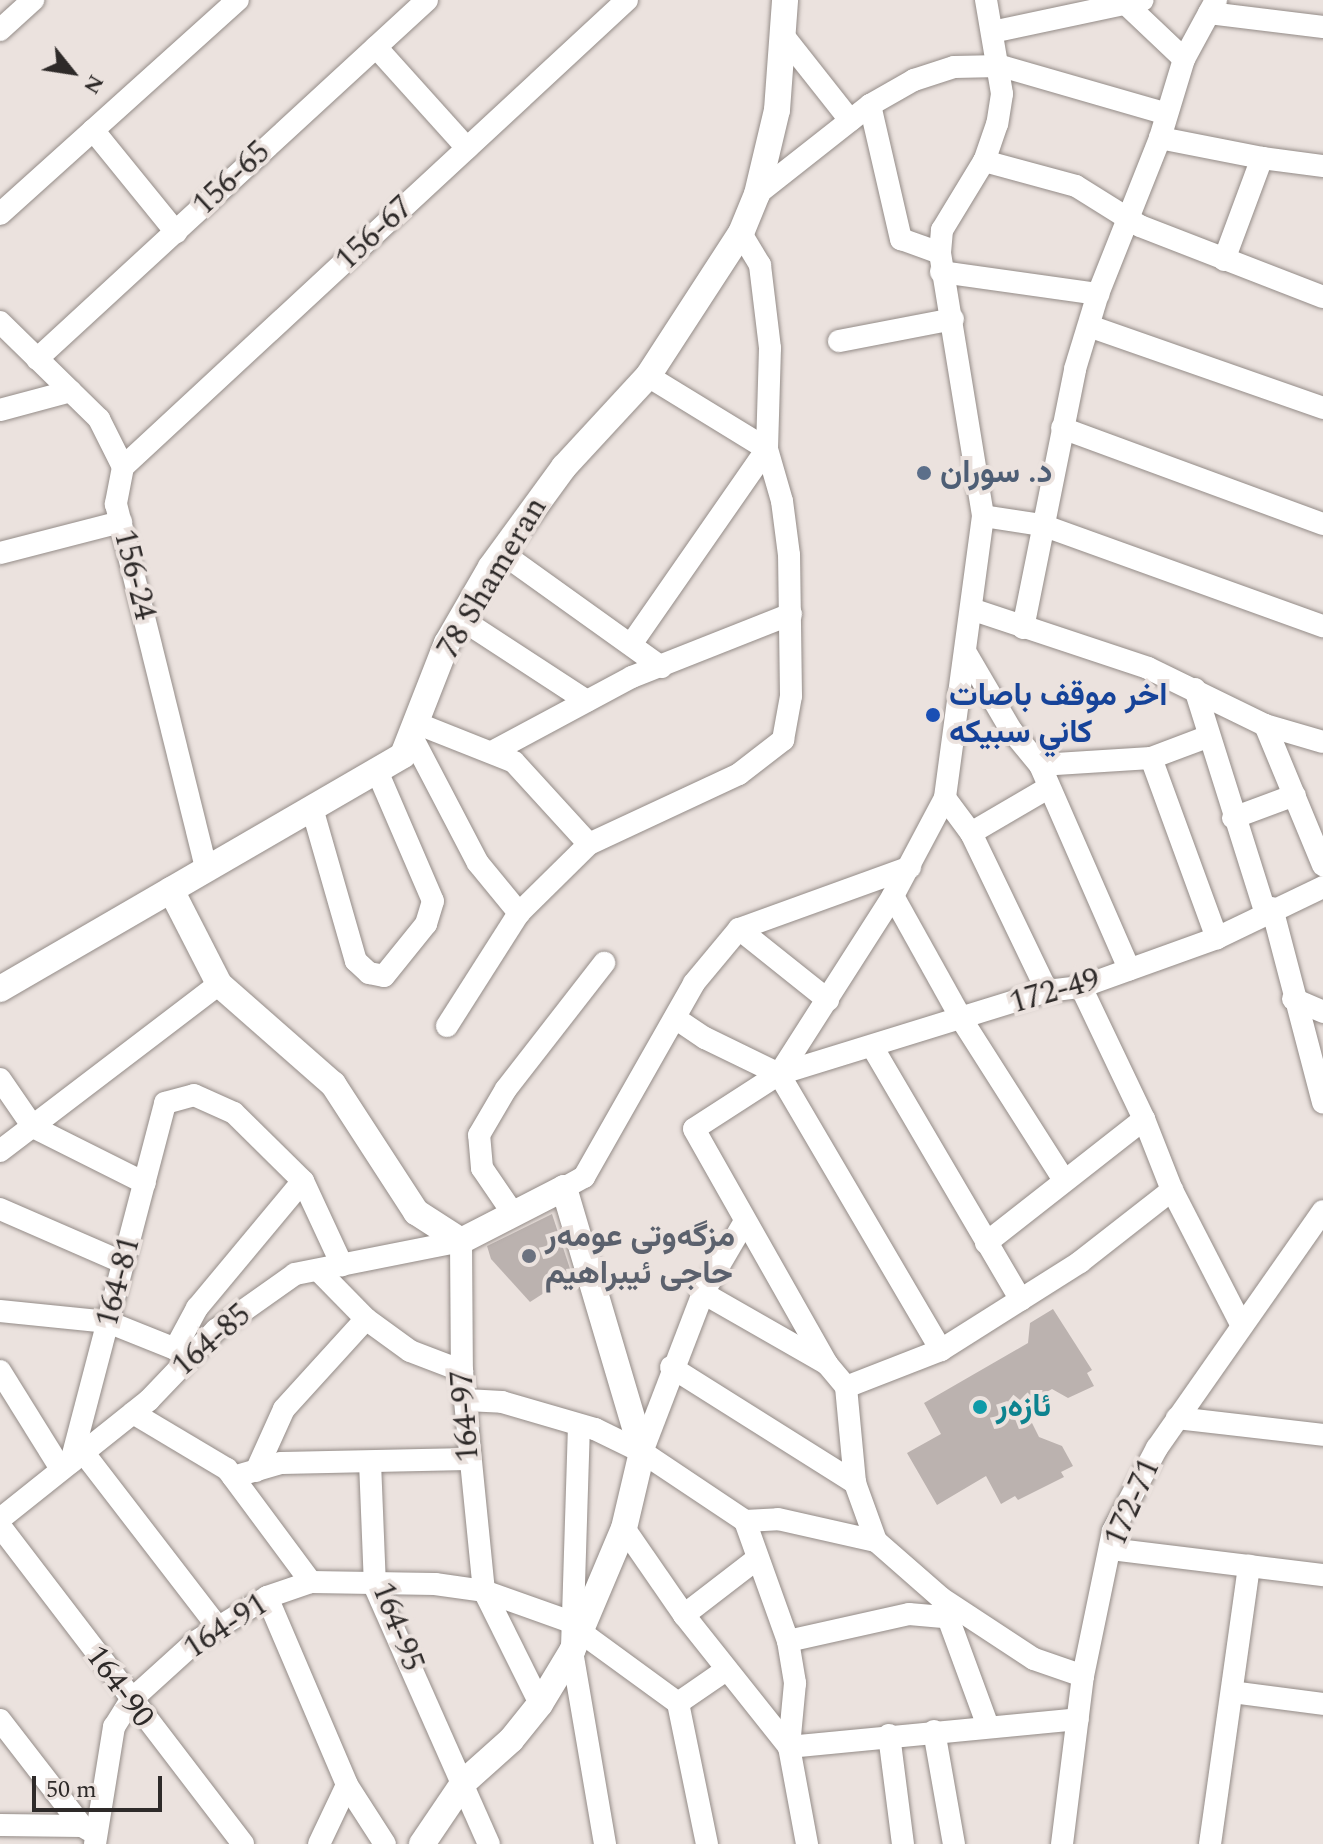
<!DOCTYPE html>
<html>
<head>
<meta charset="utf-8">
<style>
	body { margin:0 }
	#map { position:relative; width:1323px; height:1844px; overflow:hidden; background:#ebe2de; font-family:Spectral,Vazirmatn,serif }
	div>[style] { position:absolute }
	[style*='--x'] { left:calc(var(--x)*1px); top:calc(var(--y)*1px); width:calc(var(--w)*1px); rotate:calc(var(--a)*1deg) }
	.building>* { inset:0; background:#bbb2af }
	.roads { filter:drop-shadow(0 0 2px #948c88) drop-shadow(0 0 2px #948c88) }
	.minor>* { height:22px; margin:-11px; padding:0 11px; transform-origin:11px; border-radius:11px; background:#fff }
	.tertiary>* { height:26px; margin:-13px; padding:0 13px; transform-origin:13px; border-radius:13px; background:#fff }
	.dots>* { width:22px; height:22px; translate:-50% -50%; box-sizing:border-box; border:4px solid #ebe2de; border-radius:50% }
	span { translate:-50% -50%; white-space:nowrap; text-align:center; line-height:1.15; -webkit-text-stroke:8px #ebe2de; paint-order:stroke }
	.street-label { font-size:32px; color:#2e2a29 }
	.service-label { font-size:32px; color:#4e5e75; font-weight:700 }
	.left { translate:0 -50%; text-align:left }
	.transit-label { font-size:32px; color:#164399; font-weight:700 }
	.worship-label { font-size:32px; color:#5b616d; font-weight:700 }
	.culture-label { font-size:32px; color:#0d838f; font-weight:700 }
	.north { position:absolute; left:32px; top:32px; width:80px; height:80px; -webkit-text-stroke:6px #ebe2de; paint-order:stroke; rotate:120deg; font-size:22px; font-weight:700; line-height:32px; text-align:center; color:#2e2a29 }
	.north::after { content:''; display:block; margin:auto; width:28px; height:36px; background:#2e2a29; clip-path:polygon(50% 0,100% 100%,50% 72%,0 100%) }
	.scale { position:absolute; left:32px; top:1776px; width:130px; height:36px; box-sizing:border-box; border:4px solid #2e2a29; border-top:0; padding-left:10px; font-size:24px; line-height:28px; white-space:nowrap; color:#2e2a29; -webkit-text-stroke:6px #ebe2de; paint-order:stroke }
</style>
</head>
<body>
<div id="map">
	<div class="building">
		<div style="clip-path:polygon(552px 1214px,572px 1275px,530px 1302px,491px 1259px,487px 1246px)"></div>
		<div style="clip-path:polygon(1053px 1309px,1092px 1370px,1087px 1373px,1094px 1386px,1068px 1398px,1052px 1389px,1030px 1401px,1035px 1411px,1028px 1415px,1039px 1437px,1062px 1446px,1073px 1466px,1061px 1472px,1064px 1477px,1018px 1500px,1015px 1496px,1001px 1504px,986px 1476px,937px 1505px,907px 1453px,941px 1434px,924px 1403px,1028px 1343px,1030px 1323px)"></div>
	</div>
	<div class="roads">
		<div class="minor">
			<div style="--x:986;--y:0;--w:95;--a:80.3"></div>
			<div style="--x:1002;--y:94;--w:30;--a:99"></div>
			<div style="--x:997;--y:124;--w:39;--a:109"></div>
			<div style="--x:984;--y:161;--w:81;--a:121.3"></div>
			<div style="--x:942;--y:230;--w:23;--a:95"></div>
			<div style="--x:940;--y:253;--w:266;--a:80.7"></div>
			<div style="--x:983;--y:516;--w:285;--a:97.7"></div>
			<div style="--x:945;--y:798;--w:111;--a:118"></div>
			<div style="--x:893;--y:896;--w:211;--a:122.6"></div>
			<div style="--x:779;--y:1074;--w:101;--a:147.1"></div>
			<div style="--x:694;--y:1129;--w:270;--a:60.5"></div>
			<div style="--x:827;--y:1364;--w:30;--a:50"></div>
			<div style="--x:846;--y:1387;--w:96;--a:84.6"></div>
			<div style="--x:855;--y:1483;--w:62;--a:70.1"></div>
			<div style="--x:876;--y:1541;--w:86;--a:41.2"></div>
			<div style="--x:941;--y:1598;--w:111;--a:33.3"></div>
			<div style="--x:1034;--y:1659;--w:52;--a:19.1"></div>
			<div style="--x:1126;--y:4;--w:80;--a:43.5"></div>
			<div style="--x:1209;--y:13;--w:115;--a:7"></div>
			<div style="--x:0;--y:30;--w:45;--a:-42.3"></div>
			<div style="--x:992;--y:32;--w:154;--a:-12"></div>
			<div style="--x:782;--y:34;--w:110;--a:51.7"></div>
			<div style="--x:376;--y:47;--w:136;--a:48"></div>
			<div style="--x:870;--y:105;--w:138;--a:77"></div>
			<div style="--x:901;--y:239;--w:41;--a:19.7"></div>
			<div style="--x:93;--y:130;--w:132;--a:50.9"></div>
			<div style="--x:1160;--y:138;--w:104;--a:11.1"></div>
			<div style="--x:984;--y:161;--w:95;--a:15.2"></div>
			<div style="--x:1076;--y:186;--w:75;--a:32"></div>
			<div style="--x:1140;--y:226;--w:196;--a:21.2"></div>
			<div style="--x:757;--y:194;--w:144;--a:-38.2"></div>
			<div style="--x:870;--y:105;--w:51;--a:-29.6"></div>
			<div style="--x:914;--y:80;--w:42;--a:-18"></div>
			<div style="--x:954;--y:67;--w:47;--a:-1.2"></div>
			<div style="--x:1001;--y:66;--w:170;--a:16.1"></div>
			<div style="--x:0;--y:214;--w:320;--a:-42"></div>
			<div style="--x:1224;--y:260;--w:109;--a:-69.6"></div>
			<div style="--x:1262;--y:158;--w:62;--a:7.5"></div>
			<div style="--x:941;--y:272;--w:159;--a:8"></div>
			<div style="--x:0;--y:322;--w:139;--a:44.4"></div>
			<div style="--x:99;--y:419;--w:54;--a:63.4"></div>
			<div style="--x:123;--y:467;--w:38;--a:101"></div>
			<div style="--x:116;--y:504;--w:376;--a:76.1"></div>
			<div style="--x:1089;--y:326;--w:248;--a:19.3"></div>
			<div style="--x:839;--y:341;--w:116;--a:-10.9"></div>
			<div style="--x:37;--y:359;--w:530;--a:-42.63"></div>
			<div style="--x:0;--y:410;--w:73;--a:-15"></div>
			<div style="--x:1062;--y:428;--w:278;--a:20.2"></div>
			<div style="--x:123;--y:467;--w:687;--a:-42.82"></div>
			<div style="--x:983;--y:516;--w:60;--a:8.7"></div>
			<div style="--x:1042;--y:525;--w:299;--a:19.8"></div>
			<div style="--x:0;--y:553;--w:125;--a:-14.4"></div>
			<div style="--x:502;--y:553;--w:196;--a:35.6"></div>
			<div style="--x:974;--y:610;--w:183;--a:18.4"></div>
			<div style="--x:1148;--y:668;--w:130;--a:26"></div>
			<div style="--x:1265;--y:725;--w:60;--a:16.3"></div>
			<div style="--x:461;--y:619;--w:150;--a:33.1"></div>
			<div style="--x:1023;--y:628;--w:264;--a:-78.6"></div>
			<div style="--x:1075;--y:369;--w:78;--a:-73"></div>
			<div style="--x:1098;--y:294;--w:168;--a:-68.3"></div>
			<div style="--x:1160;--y:138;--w:83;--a:-73.1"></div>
			<div style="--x:1184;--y:59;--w:67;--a:-61.5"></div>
			<div style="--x:632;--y:643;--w:236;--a:-55.2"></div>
			<div style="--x:767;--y:449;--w:140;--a:-148.5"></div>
			<div style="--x:966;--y:653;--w:89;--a:59.7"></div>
			<div style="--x:1011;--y:730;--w:45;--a:50.4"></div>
			<div style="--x:1040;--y:765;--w:223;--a:66.4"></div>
			<div style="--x:1195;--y:689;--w:233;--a:72.5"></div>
			<div style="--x:416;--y:723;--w:105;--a:21.7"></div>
			<div style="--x:514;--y:762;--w:111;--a:47.6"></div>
			<div style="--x:589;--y:844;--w:166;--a:-25"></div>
			<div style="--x:739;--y:774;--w:56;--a:-37.7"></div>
			<div style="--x:783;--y:740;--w:45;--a:-79.7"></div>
			<div style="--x:791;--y:696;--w:141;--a:-90.8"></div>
			<div style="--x:789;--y:555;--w:54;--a:-97.4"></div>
			<div style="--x:782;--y:501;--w:54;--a:-106.1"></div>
			<div style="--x:767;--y:449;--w:101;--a:-88.3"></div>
			<div style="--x:770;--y:348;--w:84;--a:-96.9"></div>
			<div style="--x:760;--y:265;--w:37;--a:-121"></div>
			<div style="--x:1265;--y:725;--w:152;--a:67.5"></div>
			<div style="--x:411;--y:735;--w:144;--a:62.4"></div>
			<div style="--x:478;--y:863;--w:65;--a:50.6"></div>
			<div style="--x:492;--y:752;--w:159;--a:-28.2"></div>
			<div style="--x:632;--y:677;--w:171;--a:-21.6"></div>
			<div style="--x:1151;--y:758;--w:192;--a:69.9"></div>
			<div style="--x:1040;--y:765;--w:111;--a:-3.6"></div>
			<div style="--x:1151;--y:758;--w:60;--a:-20.6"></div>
			<div style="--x:945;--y:798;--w:44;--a:53.4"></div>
			<div style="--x:971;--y:833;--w:175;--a:64.3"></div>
			<div style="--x:312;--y:808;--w:159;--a:74"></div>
			<div style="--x:356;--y:961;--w:18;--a:43"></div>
			<div style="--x:369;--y:973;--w:15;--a:11"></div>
			<div style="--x:384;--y:976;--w:67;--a:-51.1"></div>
			<div style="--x:426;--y:924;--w:24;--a:-73"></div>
			<div style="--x:433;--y:901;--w:142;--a:-113.3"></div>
			<div style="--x:1233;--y:818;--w:66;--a:-20.4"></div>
			<div style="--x:971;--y:833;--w:89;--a:-30.3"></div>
			<div style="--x:893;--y:896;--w:142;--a:60.9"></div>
			<div style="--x:962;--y:1020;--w:190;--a:57.5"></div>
			<div style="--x:1272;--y:908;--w:201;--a:75.3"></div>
			<div style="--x:739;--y:929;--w:114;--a:38.6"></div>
			<div style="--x:1081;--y:987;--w:146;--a:64.5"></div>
			<div style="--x:1144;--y:1119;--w:76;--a:68.5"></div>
			<div style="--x:1172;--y:1190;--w:151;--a:62.8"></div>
			<div style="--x:1293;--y:999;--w:33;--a:23"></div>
			<div style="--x:675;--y:1018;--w:36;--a:34"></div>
			<div style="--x:705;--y:1038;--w:82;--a:25.9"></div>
			<div style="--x:779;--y:1074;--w:320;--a:59.6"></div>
			<div style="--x:447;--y:1026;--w:134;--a:-57.5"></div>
			<div style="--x:519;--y:913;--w:98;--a:-44.6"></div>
			<div style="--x:873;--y:1048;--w:292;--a:59.6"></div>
			<div style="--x:779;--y:1074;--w:281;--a:-17.2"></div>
			<div style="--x:1047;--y:991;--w:34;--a:-7"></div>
			<div style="--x:1081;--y:987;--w:145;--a:-19.8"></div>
			<div style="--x:1217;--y:938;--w:118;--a:-25.7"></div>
			<div style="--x:0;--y:1079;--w:58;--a:55.5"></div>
			<div style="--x:33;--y:1127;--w:125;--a:26.6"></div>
			<div style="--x:0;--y:1151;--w:275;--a:-37.3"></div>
			<div style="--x:564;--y:1188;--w:23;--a:-29"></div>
			<div style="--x:584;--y:1177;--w:223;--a:-60.4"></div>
			<div style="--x:694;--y:983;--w:70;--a:-50.2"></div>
			<div style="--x:739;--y:929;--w:182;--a:-19.9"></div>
			<div style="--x:0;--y:1209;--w:135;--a:23.5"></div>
			<div style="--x:512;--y:1212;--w:53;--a:-124.3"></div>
			<div style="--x:482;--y:1168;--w:33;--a:-95"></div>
			<div style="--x:479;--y:1135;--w:53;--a:-59.6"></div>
			<div style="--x:506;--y:1089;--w:160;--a:-52.1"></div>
			<div style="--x:986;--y:1243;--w:201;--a:-38.1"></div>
			<div style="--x:318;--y:1270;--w:69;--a:45.6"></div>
			<div style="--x:366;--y:1319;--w:54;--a:36"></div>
			<div style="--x:410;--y:1351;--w:56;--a:21"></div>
			<div style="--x:703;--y:1293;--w:143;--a:29.8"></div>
			<div style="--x:0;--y:1311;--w:109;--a:5.8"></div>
			<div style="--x:108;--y:1322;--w:86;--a:21.8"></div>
			<div style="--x:175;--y:1349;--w:47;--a:-61.8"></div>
			<div style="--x:197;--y:1308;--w:165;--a:-50.2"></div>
			<div style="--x:671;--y:1367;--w:218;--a:32.2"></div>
			<div style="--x:0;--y:1371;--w:115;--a:58.1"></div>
			<div style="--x:846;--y:1387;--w:102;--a:-21.3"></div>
			<div style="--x:941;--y:1350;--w:165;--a:-32.3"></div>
			<div style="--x:1080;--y:1262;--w:117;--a:-38"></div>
			<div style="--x:466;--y:1400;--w:36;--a:3"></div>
			<div style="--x:502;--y:1402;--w:97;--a:16.2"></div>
			<div style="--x:595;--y:1429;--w:52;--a:26.1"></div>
			<div style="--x:642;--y:1452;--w:124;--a:33.8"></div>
			<div style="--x:745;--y:1521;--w:33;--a:-3"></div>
			<div style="--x:778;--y:1519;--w:100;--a:12.7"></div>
			<div style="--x:133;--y:1413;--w:109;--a:30.8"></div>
			<div style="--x:227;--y:1469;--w:141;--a:53.4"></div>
			<div style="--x:1177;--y:1418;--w:147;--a:6.6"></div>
			<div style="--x:579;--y:1425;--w:226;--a:91.8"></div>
			<div style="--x:572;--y:1651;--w:196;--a:80.3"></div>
			<div style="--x:83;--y:1452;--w:221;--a:52.4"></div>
			<div style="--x:642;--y:1452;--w:170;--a:-69"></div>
			<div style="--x:703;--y:1293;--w:83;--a:-59.7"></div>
			<div style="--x:71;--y:1462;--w:371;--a:-75.3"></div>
			<div style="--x:165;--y:1103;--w:30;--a:-15"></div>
			<div style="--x:194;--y:1095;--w:44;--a:24.2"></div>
			<div style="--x:234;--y:1113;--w:97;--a:44.6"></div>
			<div style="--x:303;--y:1181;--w:93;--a:65.1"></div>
			<div style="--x:370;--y:1462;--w:125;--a:87.7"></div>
			<div style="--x:375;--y:1587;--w:281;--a:66.1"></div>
			<div style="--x:256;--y:1471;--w:68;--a:-65.7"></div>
			<div style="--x:284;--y:1409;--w:122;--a:-47.7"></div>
			<div style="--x:233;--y:1477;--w:50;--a:-16.3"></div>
			<div style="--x:281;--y:1463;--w:188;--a:-1.2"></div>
			<div style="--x:0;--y:1519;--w:191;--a:-38.6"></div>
			<div style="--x:149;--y:1400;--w:97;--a:-46.3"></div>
			<div style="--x:216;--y:1330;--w:97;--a:-35.3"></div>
			<div style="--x:295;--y:1274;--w:169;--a:-11.2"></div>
			<div style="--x:461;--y:1241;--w:130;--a:89.6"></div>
			<div style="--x:462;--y:1371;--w:221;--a:84.3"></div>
			<div style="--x:484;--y:1591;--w:126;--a:63.6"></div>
			<div style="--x:745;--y:1521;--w:127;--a:70.3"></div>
			<div style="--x:788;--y:1641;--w:43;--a:80.5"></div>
			<div style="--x:795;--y:1683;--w:64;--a:95.4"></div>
			<div style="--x:789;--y:1747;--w:99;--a:79.5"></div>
			<div style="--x:0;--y:1526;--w:400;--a:52.6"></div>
			<div style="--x:624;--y:1528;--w:106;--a:55.4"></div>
			<div style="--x:684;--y:1615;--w:169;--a:51.5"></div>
			<div style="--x:1110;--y:1549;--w:215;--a:7"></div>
			<div style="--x:267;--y:1597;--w:204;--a:66.9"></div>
			<div style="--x:347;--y:1785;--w:70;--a:57.2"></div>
			<div style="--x:943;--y:1604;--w:130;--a:69.8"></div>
			<div style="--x:684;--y:1615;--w:93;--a:-37.6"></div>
			<div style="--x:582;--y:1633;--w:119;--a:36.1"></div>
			<div style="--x:678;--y:1703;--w:144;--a:78.4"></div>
			<div style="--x:788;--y:1641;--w:124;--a:-12.6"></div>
			<div style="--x:909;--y:1614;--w:37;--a:5"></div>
			<div style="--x:1232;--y:1692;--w:92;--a:7.5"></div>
			<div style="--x:678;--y:1703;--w:58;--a:-34.5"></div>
			<div style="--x:0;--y:1720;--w:134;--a:52.3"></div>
			<div style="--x:934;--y:1731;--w:115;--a:80"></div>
			<div style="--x:889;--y:1735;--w:110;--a:82.7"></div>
			<div style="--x:789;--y:1747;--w:290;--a:-5.5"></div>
			<div style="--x:0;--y:1825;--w:82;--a:0.7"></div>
			<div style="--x:82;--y:1826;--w:8;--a:30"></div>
			<div style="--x:95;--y:1844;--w:119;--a:-80.8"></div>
			<div style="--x:114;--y:1727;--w:31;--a:-58"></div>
			<div style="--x:130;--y:1701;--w:88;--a:-42.2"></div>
			<div style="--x:195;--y:1642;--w:85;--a:-32"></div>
			<div style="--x:267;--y:1597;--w:46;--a:-18.8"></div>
			<div style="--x:311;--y:1582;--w:124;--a:0.9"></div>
			<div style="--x:435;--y:1584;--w:49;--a:8.1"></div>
			<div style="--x:484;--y:1591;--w:92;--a:19.6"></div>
			<div style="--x:319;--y:1844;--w:65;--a:-64.6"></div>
			<div style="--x:1062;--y:1844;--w:169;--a:-82.9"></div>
			<div style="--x:1083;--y:1676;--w:148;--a:-78.3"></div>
			<div style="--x:1113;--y:1531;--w:94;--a:-62.1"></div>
			<div style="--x:1157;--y:1448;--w:289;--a:-55"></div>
			<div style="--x:1210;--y:1844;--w:281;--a:-82"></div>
		</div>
		<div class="tertiary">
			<div style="--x:171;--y:890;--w:106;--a:62.9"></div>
			<div style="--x:219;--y:984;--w:152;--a:41.3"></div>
			<div style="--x:333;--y:1084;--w:153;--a:57"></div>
			<div style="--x:416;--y:1212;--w:54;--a:32.8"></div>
			<div style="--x:461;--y:1241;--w:116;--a:-27.2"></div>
			<div style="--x:564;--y:1188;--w:275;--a:73.5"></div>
			<div style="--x:642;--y:1452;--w:78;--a:103.3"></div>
			<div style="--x:624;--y:1528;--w:134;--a:112.9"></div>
			<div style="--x:572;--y:1651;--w:62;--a:121.1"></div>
			<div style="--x:540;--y:1704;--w:46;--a:128.9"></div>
			<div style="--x:511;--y:1740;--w:63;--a:138.2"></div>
			<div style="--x:464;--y:1782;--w:75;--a:124.1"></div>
			<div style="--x:0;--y:989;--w:466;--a:-30.1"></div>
			<div style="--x:403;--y:755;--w:120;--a:-68.6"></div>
			<div style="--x:447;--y:643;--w:88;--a:-59.9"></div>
			<div style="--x:491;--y:567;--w:124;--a:-53.9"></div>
			<div style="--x:564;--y:467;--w:124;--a:-47.3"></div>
			<div style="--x:648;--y:376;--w:171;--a:-57"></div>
			<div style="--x:741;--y:233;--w:42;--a:-67.7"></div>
			<div style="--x:757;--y:194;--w:86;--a:-76.6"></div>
			<div style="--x:777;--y:110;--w:110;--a:-85.8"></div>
		</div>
	</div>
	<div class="dots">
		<div style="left:924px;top:473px;background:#5c6f8a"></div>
		<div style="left:933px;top:715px;background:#1a4fb4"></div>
		<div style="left:529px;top:1256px;background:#6b7280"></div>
		<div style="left:980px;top:1407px;background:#0f9aa8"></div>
	</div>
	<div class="street-label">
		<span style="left:232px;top:179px;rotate:-43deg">156-65</span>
		<span style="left:375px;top:234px;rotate:-43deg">156-67</span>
		<span style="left:134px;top:575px;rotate:76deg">156-24</span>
		<span style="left:493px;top:578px;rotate:-59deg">78 Shameran</span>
		<span style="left:1055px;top:992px;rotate:-16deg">172-49</span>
		<span style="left:119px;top:1282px;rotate:-75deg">164-81</span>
		<span style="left:212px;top:1341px;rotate:-41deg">164-85</span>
		<span style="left:466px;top:1416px;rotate:-94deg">164-97</span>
		<span style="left:1133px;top:1503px;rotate:-66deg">172-71</span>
		<span style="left:226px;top:1627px;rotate:-33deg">164-91</span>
		<span style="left:397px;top:1627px;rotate:69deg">164-95</span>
		<span style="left:119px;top:1687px;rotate:54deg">164-90</span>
	</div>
	<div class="service-label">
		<span class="left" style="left:940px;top:473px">د. سوران</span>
	</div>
	<div class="transit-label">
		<span class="left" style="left:949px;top:715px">اخر موقف باصات<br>كاني سبيكه</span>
	</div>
	<div class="worship-label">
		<span class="left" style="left:545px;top:1256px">مزگەوتی عومەر<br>حاجی ئیبراهیم</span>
	</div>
	<div class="culture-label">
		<span class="left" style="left:996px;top:1407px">ئازەر</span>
	</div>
	<div class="north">N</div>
	<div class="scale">50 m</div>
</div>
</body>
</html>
